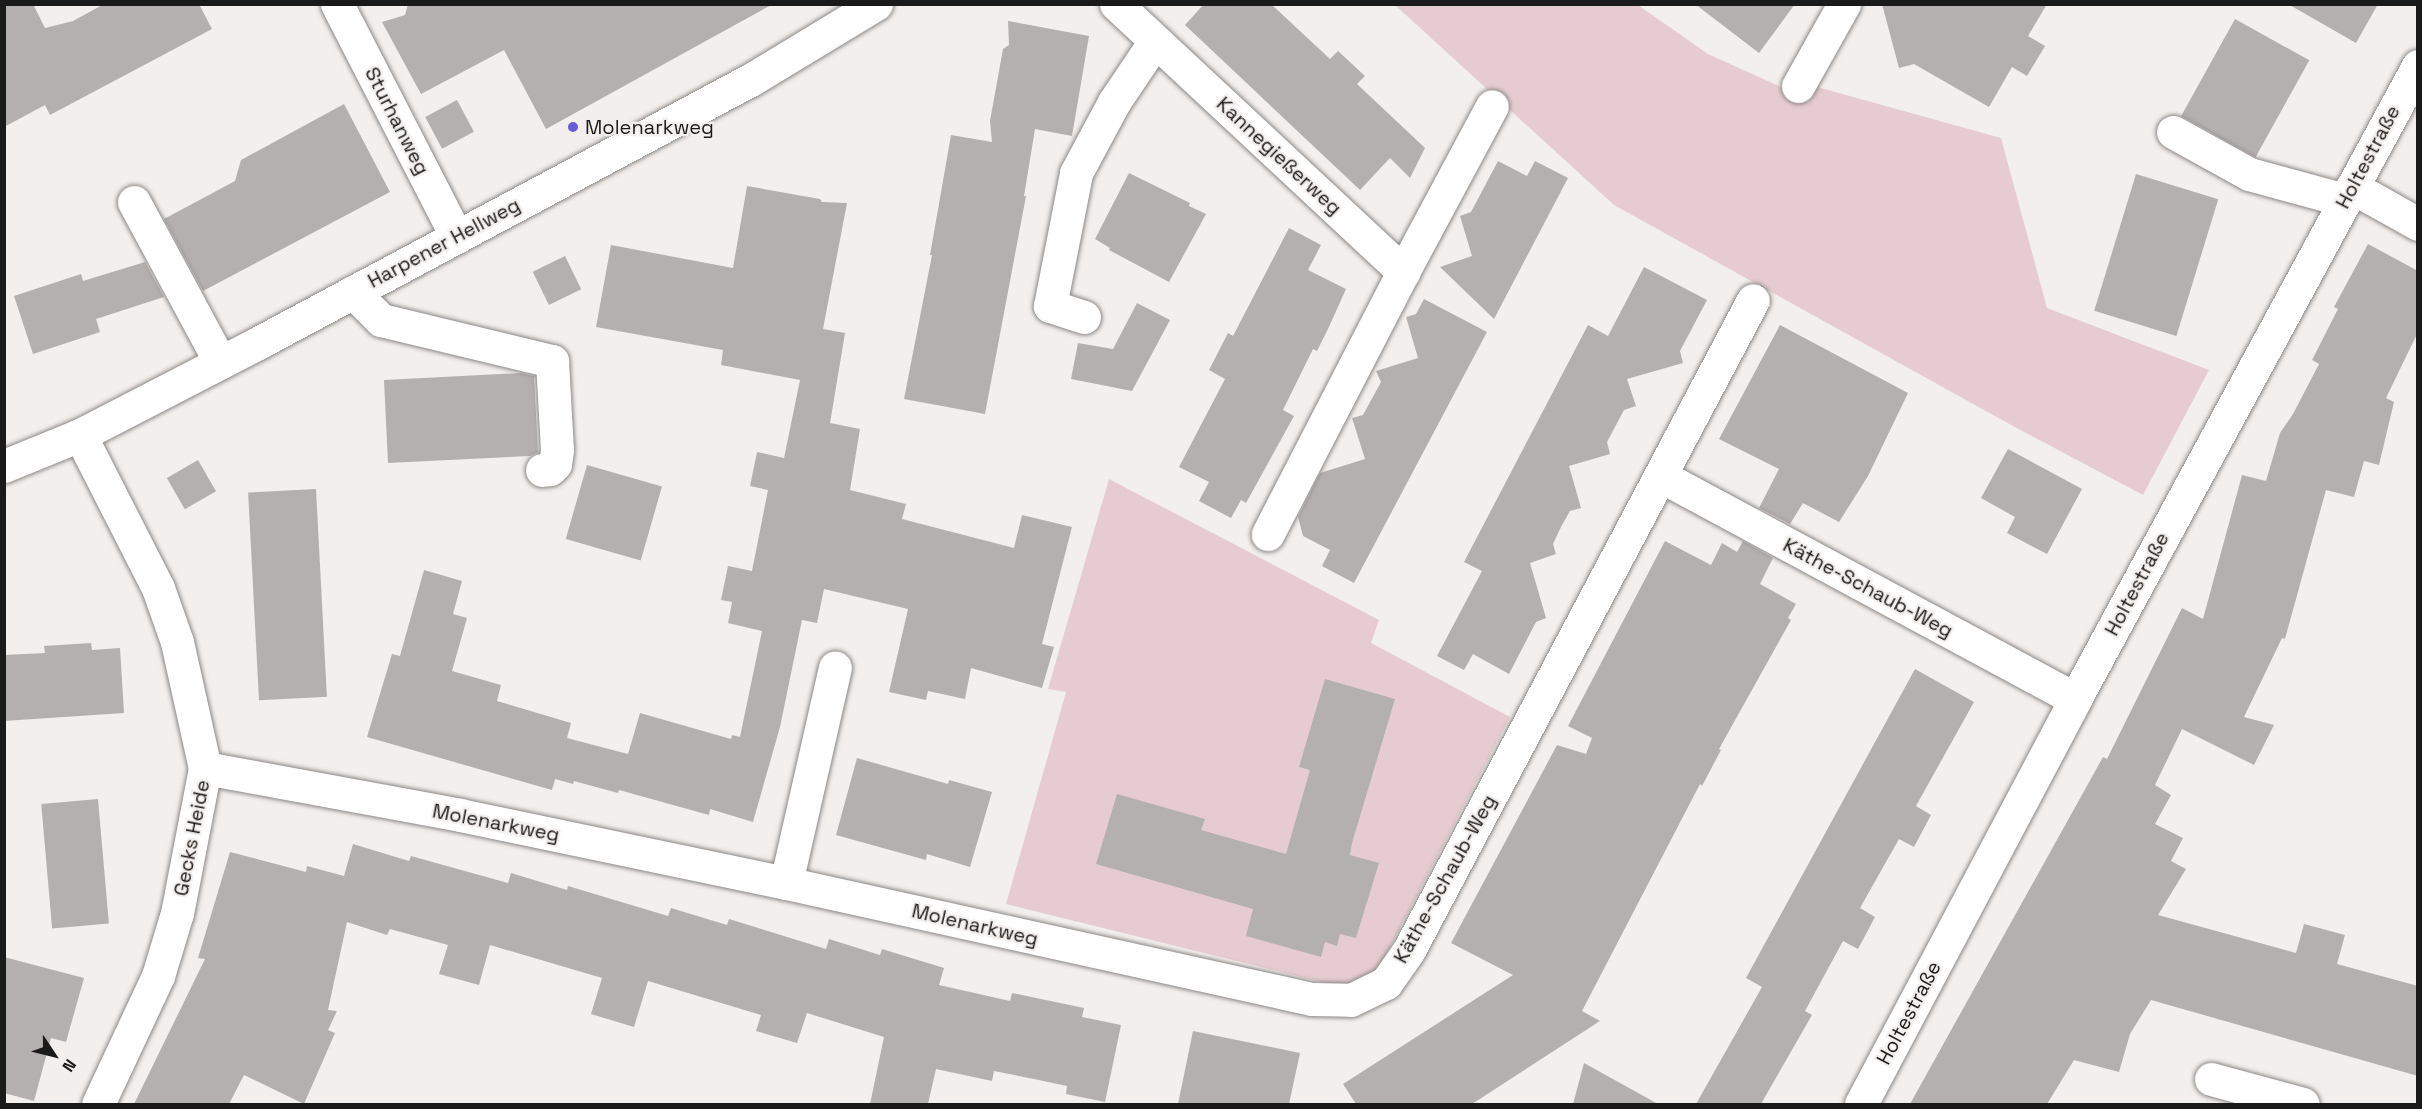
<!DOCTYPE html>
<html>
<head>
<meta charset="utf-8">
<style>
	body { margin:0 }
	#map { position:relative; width:2422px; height:1109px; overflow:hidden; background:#f2efed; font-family:"Space Grotesk",sans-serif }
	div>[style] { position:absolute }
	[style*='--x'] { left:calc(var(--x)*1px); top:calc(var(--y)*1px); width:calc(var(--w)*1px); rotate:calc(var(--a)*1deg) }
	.green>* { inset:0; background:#e6ccd1 }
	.building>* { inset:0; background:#b4b0af; transform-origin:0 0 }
	.roads { filter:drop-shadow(0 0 2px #8b8886) drop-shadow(0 0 2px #8b8886) }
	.minor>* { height:33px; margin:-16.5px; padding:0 16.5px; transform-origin:16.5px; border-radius:16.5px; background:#fff }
	.dots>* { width:16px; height:16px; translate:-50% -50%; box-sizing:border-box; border:3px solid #f2efed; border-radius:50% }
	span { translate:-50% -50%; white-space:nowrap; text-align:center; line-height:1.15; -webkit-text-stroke:4.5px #f2efed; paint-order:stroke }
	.street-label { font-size:20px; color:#1b1a1a }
	.poi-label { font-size:20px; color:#1b1a1a }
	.left { translate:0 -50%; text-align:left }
	.frame { position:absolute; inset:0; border:6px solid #1b1a1a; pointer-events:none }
	.north { position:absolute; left:24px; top:1025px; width:60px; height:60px; -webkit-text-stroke:4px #f2efed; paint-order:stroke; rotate:125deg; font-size:16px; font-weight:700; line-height:24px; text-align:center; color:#1b1a1a }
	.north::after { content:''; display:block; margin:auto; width:21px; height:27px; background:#1b1a1a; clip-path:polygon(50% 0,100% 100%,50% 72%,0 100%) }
</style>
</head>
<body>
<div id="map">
	<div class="green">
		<div style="clip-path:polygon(1395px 5px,1638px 5px,1708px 54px,1803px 97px,1810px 85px,2001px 138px,2047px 308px,2209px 370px,2143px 495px,2013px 426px,1614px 205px)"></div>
		<div style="clip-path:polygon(1109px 479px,1379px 620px,1371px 643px,1510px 717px,1377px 972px,1346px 988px,1006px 904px,1066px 692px,1048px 689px)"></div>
	</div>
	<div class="building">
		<div style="clip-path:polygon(4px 4px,33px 4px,45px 28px,73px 21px,104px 4px,199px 4px,212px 29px,50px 115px,45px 105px,4px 127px)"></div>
		<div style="clip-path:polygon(408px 4px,773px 4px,546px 129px,504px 50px,421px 94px,382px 22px,405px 15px)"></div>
		<div style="clip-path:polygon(1204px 4px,1271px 4px,1330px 59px,1338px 51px,1365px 76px,1357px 84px,1425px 148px,1410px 178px,1390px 158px,1360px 190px,1185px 25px)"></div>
		<div style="clip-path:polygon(1695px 4px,1795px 4px,1759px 53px)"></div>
		<div style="clip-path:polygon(1882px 4px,2047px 4px,2028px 36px,2045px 46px,2027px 76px,2012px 67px,1989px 107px,1914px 64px,1899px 68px)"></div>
		<div style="clip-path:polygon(2288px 4px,2378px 4px,2356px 43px)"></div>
		<div style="left:2235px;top:19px;width:85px;height:111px;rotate:29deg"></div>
		<div style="clip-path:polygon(1008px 21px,1089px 36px,1072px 136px,1035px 129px,1024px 196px,1026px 196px,985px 414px,904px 399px,932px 255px,930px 255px,951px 135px,992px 142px,990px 121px,1003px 49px,1009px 45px)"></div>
		<div style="left:457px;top:100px;width:36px;height:36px;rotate:62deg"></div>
		<div style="clip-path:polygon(344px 104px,390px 192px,203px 291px,164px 219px,235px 181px,241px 160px)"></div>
		<div style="clip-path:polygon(1498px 161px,1527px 176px,1535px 161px,1568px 178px,1494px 319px,1440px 267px,1472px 256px,1460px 216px,1471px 212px)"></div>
		<div style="clip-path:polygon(1129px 173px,1190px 203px,1189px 206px,1206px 214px,1169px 282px,1109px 250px,1110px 248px,1095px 239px)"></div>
		<div style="left:2136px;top:174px;width:86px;height:143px;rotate:17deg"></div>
		<div style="clip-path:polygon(747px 186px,820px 199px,822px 202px,847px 203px,823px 329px,845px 333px,830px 423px,860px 429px,850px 490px,906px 504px,902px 519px,1014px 548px,1022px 515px,1072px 527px,1042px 644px,1054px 647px,1042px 688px,971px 668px,965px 699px,928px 691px,926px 700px,889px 692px,908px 609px,824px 589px,817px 623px,802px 620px,780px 727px,753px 822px,710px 809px,709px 815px,619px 790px,618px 793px,574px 781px,573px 784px,555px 779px,552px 790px,367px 737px,392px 654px,400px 656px,424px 570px,462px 581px,453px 614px,467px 618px,452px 671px,501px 685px,497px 701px,571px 723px,567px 738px,628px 754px,640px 713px,731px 739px,732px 735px,740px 737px,762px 631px,728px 623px,732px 602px,721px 600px,728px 566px,752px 571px,768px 490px,750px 486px,757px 452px,784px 458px,800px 380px,721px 365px,723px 350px,596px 327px,611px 245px,733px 268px)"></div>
		<div style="clip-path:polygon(1289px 228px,1321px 245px,1308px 270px,1346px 289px,1328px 329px,1317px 351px,1313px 349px,1283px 410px,1294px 416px,1246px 503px,1241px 500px,1231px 518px,1199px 501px,1209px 482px,1179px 467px,1225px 379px,1209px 370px,1228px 333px,1233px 336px)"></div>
		<div style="clip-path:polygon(2368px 244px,2418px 271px,2418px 332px,2386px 398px,2394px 402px,2379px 465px,2364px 461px,2354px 497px,2326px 490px,2285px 639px,2282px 638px,2244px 717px,2274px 725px,2254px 765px,2182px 729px,2155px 785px,2171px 795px,2155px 824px,2183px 838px,2171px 861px,2186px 869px,2158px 915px,2296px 953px,2304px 924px,2345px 935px,2337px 964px,2418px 986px,2418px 1076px,2151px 1000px,2130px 1034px,2119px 1072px,2074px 1060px,2047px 1104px,1910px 1104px,2103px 757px,2107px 759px,2182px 608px,2203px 619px,2242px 475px,2266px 481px,2280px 433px,2293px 414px,2319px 364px,2312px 360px,2338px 309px,2334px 307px)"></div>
		<div style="left:565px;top:256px;width:37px;height:36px;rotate:64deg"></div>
		<div style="clip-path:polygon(145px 262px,164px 297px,96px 319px,100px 332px,33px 354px,14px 296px,81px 274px,83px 281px)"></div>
		<div style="clip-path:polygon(1644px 267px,1707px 300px,1680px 351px,1683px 363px,1627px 379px,1636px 406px,1624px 410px,1607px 442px,1610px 454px,1569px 466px,1581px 508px,1570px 511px,1561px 527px,1553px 544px,1556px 554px,1530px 563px,1546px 618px,1536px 622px,1509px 674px,1473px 654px,1464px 670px,1437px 656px,1482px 571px,1464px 562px,1588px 325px,1608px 336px)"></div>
		<div style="clip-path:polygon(1424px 299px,1487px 332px,1354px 583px,1322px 566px,1330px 550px,1303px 536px,1298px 517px,1320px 473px,1365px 459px,1352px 418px,1363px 415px,1381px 382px,1376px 371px,1418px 358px,1406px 317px,1416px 314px)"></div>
		<div style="clip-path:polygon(1137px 303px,1170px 320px,1132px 391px,1071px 379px,1078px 343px,1113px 349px)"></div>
		<div style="clip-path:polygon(1780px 325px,1908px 393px,1868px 476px,1839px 522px,1803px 503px,1790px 524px,1759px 508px,1779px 469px,1719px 439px)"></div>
		<div style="clip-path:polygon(521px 373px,534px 376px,538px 452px,530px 456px,388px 463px,384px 380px)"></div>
		<div style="clip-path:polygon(2008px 449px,2082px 489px,2047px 554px,2007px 533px,2015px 517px,1981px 498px)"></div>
		<div style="left:198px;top:460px;width:36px;height:36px;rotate:60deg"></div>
		<div style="left:587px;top:465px;width:78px;height:77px;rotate:16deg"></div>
		<div style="left:316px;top:489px;width:208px;height:68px;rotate:87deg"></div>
		<div style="clip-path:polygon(1665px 541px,1711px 565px,1722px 543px,1737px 552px,1743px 541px,1773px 558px,1760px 584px,1796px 604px,1788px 618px,1791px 620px,1719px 749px,1721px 750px,1702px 786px,1700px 784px,1582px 1011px,1600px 1021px,1472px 1104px,1356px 1104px,1343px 1084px,1513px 975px,1451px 943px,1557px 745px,1586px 754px,1592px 738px,1568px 726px)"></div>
		<div style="clip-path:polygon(91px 643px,92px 650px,120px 648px,124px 713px,4px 721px,4px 655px,45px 653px,44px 646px)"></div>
		<div style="clip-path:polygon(1915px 669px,1974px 702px,1916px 806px,1931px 815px,1914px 847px,1899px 839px,1860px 908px,1875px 917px,1858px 949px,1843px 941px,1805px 1011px,1812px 1015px,1761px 1104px,1696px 1104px,1762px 987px,1746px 978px)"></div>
		<div style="clip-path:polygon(1325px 679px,1395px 699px,1352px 843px,1350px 855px,1379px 863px,1356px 938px,1340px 934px,1337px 946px,1325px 942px,1321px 957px,1246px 936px,1253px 909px,1096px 864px,1117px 794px,1205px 819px,1201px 830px,1286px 854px,1310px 770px,1299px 767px)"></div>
		<div style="clip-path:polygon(857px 758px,948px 784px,949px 780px,992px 792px,970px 867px,927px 854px,926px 860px,836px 835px)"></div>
		<div style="left:98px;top:799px;width:125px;height:57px;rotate:85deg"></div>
		<div style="clip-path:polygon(353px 844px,409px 861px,411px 856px,508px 883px,511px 873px,567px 890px,568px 886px,668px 916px,671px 908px,727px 925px,729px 919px,826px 949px,829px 939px,880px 955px,882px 949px,944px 968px,939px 985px,1010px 1001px,1012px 993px,1084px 1008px,1082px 1017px,1121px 1025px,1105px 1102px,1066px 1094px,1067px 1086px,1034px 1079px,994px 1071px,992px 1081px,936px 1069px,928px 1104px,870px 1104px,884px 1037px,807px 1013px,797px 1043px,756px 1031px,761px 1015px,648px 981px,634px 1027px,591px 1014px,602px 978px,490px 945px,479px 985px,439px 974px,448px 945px,390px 929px,387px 935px,347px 922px,328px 1010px,337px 1011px,328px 1030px,335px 1033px,304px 1104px,244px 1075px,229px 1104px,134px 1104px,205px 959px,198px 958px,230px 852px,306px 872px,307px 866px,344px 876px)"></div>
		<div style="clip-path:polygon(4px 957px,84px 978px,66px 1042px,51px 1038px,34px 1101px,4px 1093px)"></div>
		<div style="clip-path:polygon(1193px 1031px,1300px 1053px,1289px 1104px,1178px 1104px)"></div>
		<div style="clip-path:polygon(1584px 1063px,1658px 1104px,1573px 1104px)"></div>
	</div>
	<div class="roads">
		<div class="minor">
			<div style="--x:337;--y:4;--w:262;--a:62.8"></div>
			<div style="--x:1116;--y:4;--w:393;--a:43"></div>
			<div style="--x:1403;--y:272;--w:295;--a:117.3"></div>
			<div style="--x:1798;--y:86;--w:94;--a:-60.7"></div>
			<div style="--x:2173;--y:132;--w:87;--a:28.9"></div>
			<div style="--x:2249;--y:174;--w:99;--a:15.2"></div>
			<div style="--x:2352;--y:187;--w:76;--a:29.3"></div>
			<div style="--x:134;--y:202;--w:182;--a:61.7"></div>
			<div style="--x:1403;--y:272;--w:188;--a:-61.8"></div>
			<div style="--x:353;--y:292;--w:40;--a:45"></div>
			<div style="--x:381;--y:320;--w:176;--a:13.5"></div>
			<div style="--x:552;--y:361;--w:89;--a:86.8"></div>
			<div style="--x:557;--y:450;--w:14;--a:98"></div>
			<div style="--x:555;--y:464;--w:7;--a:135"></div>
			<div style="--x:550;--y:469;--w:8;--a:173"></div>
			<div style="--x:1084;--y:317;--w:36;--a:-162"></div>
			<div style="--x:1050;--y:306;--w:136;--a:-78.9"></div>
			<div style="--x:1076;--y:173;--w:81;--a:-61.8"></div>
			<div style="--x:1114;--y:102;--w:73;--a:-56.1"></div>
			<div style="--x:80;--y:435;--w:172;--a:63"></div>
			<div style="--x:158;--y:588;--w:57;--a:70.6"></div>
			<div style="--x:177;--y:642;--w:129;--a:77.5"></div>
			<div style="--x:205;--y:768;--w:148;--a:100.9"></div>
			<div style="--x:177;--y:913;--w:66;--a:106.8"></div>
			<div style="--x:158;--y:976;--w:141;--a:115.1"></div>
			<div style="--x:4;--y:466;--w:82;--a:-22.2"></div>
			<div style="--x:80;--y:435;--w:200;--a:-27.3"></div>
			<div style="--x:258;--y:343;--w:560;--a:-28.12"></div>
			<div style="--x:752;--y:79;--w:145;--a:-31.2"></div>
			<div style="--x:1661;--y:476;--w:470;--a:28.3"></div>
			<div style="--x:205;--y:768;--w:259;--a:10.4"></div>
			<div style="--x:460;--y:815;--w:333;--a:11.8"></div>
			<div style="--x:786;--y:883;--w:539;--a:12.44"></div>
			<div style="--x:1312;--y:999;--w:39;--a:1"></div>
			<div style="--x:1351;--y:1000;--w:39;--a:-26"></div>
			<div style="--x:1386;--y:983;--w:40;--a:-55.1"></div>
			<div style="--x:1409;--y:950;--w:735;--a:-62.11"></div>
			<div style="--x:786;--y:883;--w:221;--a:-77.2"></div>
			<div style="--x:2211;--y:1079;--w:95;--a:15.2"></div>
			<div style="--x:1861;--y:1104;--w:458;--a:-62.1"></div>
			<div style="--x:2075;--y:699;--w:720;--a:-61.55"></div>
		</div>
	</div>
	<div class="dots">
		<div style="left:573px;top:127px;background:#685cd5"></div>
	</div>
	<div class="street-label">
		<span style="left:397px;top:121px;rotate:63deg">Sturhanweg</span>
		<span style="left:1279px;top:156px;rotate:43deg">Kannegießerweg</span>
		<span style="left:2368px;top:157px;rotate:-62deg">Holtestraße</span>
		<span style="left:444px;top:243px;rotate:-28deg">Harpener Hellweg</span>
		<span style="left:2137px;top:584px;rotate:-62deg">Holtestraße</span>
		<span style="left:1868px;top:588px;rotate:28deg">Käthe-Schaub-Weg</span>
		<span style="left:496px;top:823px;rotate:11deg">Molenarkweg</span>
		<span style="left:192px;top:838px;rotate:-79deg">Gecks Heide</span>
		<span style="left:1445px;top:879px;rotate:-61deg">Käthe-Schaub-Weg</span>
		<span style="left:975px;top:925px;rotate:13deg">Molenarkweg</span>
		<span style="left:1909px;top:1013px;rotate:-62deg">Holtestraße</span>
	</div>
	<div class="poi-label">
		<span class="left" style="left:585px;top:127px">Molenarkweg</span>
	</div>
	<div class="frame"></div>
	<div class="north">N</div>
</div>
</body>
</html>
